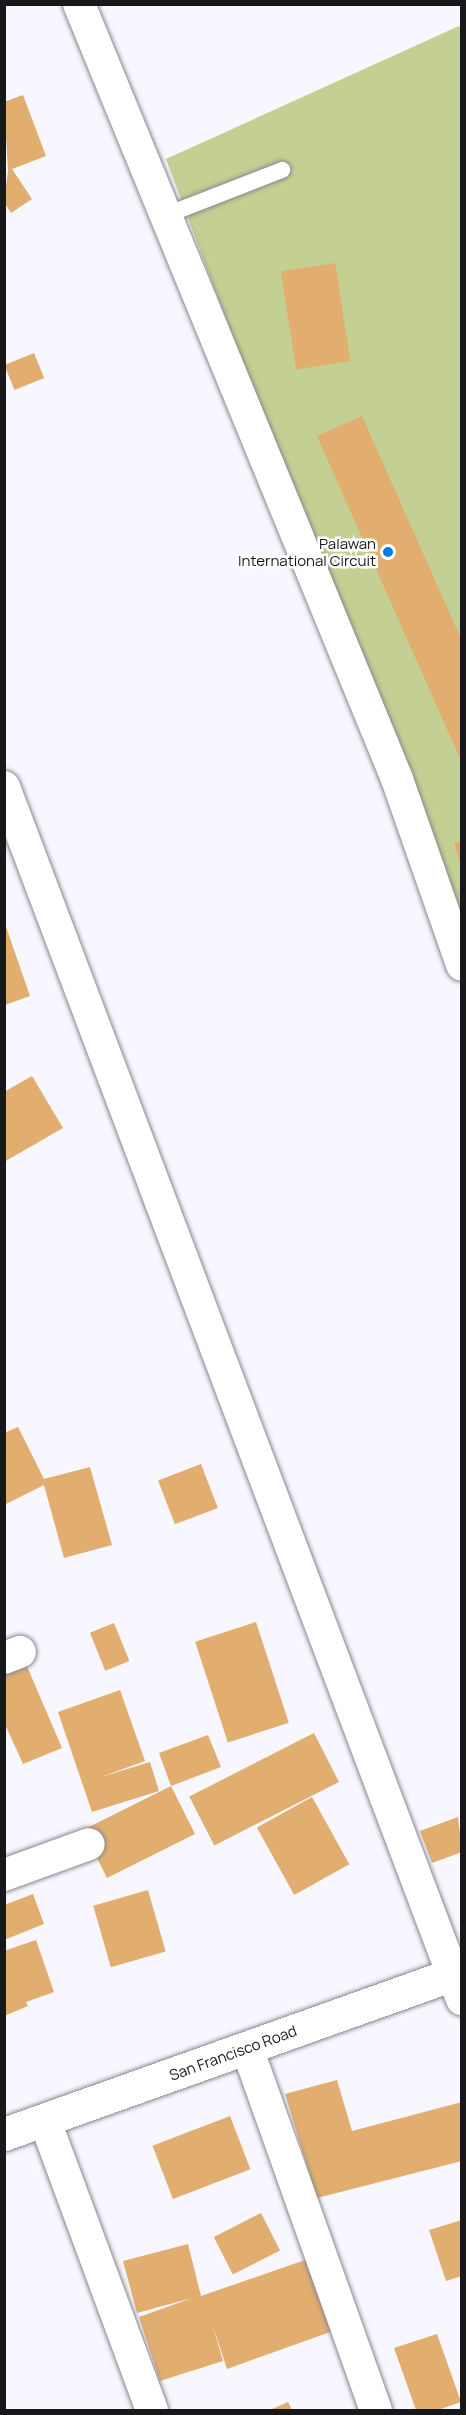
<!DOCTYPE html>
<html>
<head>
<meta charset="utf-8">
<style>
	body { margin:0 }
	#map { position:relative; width:466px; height:2415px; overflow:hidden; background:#f8f6fe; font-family:Manrope,sans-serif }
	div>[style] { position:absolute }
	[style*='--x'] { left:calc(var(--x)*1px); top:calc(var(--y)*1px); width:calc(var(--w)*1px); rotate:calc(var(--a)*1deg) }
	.green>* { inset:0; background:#c4cf92 }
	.building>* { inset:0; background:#e1ae70; transform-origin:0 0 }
	.roads { filter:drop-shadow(0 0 2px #89878f) drop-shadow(0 0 2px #89878f) }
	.lane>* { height:16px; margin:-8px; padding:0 8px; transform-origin:8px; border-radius:8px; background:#fff }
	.street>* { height:32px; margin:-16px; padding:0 16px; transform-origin:16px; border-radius:16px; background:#fff }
	.secondary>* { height:33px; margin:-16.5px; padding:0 16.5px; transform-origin:16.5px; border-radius:16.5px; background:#fff }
	.dots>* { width:16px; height:16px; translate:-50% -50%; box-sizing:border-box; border:3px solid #fff; border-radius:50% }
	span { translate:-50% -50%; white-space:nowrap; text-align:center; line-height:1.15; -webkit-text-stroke:5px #fff; paint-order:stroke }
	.poi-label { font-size:15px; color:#18171a }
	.right { translate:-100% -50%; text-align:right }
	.street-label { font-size:15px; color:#18171a }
	.frame { position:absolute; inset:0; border:6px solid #18171a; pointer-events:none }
</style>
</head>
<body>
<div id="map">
	<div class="green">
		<div style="clip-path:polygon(459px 26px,461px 28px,461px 945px,166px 159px)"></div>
	</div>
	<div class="building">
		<div style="clip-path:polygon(23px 95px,46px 156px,12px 169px,32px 199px,11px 213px,4px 202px,8px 171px,4px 102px)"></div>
		<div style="left:335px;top:263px;width:99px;height:55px;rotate:81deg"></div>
		<div style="left:34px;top:353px;width:27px;height:32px;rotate:68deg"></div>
		<div style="clip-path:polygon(362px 416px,462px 641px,462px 763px,317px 436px)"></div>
		<div style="clip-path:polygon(462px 841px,462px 865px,461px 865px,454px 843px)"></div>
		<div style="clip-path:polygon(5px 924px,30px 996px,5px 1005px)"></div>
		<div style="clip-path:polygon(32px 1076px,63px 1128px,4px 1162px,4px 1092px)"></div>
		<div style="clip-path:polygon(18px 1427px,44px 1479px,90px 1467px,112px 1545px,64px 1558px,44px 1485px,4px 1505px,4px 1433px)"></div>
		<div style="left:201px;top:1464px;width:47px;height:46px;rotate:69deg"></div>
		<div style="left:256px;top:1622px;width:106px;height:64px;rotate:72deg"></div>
		<div style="left:114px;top:1623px;width:41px;height:26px;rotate:68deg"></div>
		<div style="clip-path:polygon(23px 1657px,62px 1748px,23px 1764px,4px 1722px,4px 1665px)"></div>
		<div style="clip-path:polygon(120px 1690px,145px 1761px,101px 1777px,150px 1762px,159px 1791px,92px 1812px,58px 1712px)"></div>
		<div style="left:314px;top:1733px;width:55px;height:140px;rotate:63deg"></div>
		<div style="clip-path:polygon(208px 1735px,221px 1767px,171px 1786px,195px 1834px,107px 1878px,83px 1830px,171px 1786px,159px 1753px)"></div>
		<div style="left:312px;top:1797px;width:77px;height:63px;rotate:61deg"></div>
		<div style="clip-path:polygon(458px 1817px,462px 1852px,432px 1863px,420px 1831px)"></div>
		<div style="left:148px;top:1890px;width:64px;height:57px;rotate:74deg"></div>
		<div style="clip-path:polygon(33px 1894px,44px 1924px,4px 1940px,4px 1905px)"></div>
		<div style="clip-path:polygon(36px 1940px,54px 1992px,26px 2002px,28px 2006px,4px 2016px,4px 1951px)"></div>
		<div style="clip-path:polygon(337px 2080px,352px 2131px,462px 2102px,462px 2161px,317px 2198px,285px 2094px)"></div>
		<div style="left:230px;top:2116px;width:57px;height:83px;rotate:69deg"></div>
		<div style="left:261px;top:2213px;width:42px;height:53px;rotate:63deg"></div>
		<div style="clip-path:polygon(462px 2220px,462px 2276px,446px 2281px,429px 2230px)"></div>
		<div style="clip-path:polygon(188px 2244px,201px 2296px,308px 2259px,333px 2331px,227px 2369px,213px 2326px,223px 2361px,160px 2381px,139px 2317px,192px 2298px,137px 2313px,123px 2261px)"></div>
		<div style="clip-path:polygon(437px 2334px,461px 2402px,438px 2410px,416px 2410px,394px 2348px)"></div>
		<div style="clip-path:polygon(288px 2402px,292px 2410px,270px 2410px)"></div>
	</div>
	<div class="roads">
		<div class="lane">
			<div style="--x:164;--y:216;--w:127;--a:-21.3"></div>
		</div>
		<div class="street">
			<div style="--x:79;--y:4;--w:838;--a:67.69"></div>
			<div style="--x:397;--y:779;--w:197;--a:70.7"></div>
			<div style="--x:4;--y:787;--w:1296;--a:69.3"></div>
			<div style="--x:4;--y:1658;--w:17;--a:-21"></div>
			<div style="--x:4;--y:1875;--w:90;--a:-20"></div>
			<div style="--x:247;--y:2048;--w:384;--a:70.4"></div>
			<div style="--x:45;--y:2121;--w:308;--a:69.7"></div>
		</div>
		<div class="secondary">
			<div style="--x:4;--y:2134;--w:486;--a:-19.6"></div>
		</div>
	</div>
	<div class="dots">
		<div style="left:388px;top:552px;background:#007de4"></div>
	</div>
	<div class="poi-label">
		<span class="right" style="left:376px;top:552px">Palawan<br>International Circuit</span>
	</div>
	<div class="street-label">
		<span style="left:233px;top:2053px;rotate:-20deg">San Francisco Road</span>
	</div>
	<div class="frame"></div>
</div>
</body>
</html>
